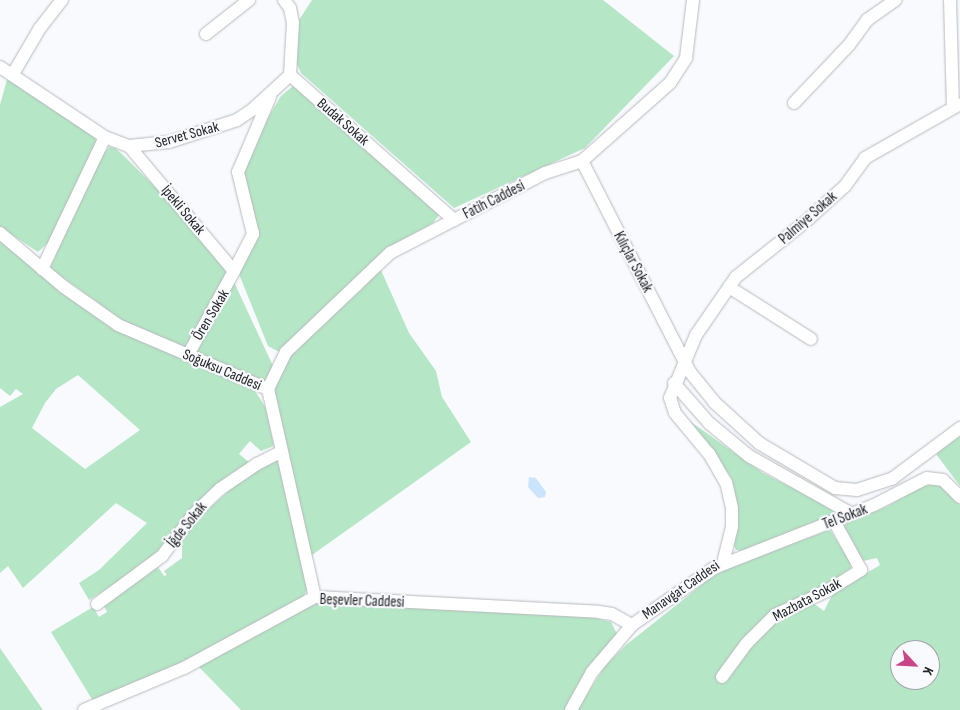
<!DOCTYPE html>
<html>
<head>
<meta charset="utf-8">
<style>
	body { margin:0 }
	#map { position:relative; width:960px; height:710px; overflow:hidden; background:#f8fafe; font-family:"Sofia Sans Condensed",sans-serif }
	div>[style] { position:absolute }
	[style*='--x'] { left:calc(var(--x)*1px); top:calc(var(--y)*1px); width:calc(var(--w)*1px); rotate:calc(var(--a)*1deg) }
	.green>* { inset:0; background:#b5e6c5 }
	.water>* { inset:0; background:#c9e4fb }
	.roads { filter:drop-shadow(0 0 1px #b7b9bd) drop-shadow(0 0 1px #b7b9bd) }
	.minor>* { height:12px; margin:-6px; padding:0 6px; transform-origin:6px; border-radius:6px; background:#fff }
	span { translate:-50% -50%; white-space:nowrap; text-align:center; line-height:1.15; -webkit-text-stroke:4.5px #f8fafe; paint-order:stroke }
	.street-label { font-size:15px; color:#212223 }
	.north { position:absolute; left:890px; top:640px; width:50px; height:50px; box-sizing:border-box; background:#f8fafe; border:1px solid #a2a4a6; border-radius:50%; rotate:115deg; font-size:14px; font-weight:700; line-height:20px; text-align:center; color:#212223 }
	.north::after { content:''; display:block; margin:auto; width:18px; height:22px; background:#c94588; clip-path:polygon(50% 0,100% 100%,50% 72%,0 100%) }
</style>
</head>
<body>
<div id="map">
	<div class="green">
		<div style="clip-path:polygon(312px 0,603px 0,674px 56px,585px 148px,454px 208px,301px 73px,296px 62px,299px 20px)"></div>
		<div style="clip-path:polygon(8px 76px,95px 136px,96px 142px,51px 240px,38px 252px,0 227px,0 105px)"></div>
		<div style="clip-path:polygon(293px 86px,440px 214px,433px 223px,388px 248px,279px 352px,268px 346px,239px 274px,255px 240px,241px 180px,252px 144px,281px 96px)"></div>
		<div style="clip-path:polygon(109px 147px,115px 148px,124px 156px,172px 204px,230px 276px,187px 350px,134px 329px,50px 268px,97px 162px)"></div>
		<div style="clip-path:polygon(evenodd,0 240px,123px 332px,255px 391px,266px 408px,274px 446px,261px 451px,250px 441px,239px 454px,250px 463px,234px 474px,232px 473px,220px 485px,153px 560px,89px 600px,79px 583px,99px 570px,147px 523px,116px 503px,23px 588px,8px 566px,0 573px,0 407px,23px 394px,16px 389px,10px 396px,0 388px,0 240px,78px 375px,140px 430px,85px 469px,32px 428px,45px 403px,56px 389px,78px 375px)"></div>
		<div style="clip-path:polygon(380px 268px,409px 333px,436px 371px,442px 397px,471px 442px,312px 555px,274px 397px,278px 375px,289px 356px,361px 290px)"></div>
		<div style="clip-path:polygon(234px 282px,273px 366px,265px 384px,193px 351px)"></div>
		<div style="clip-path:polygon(691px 422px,763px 473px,839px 512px,743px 551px,736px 550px,734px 546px,738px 508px,731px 477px)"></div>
		<div style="clip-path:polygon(960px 436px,960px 486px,936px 454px)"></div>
		<div style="clip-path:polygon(278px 460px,309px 587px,303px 597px,186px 662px,93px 701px,51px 632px,93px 607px,99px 617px,107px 612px,104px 606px,158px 567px,164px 576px,167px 575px,164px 571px,182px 558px,182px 539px,195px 521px,241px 480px,263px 465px)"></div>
		<div style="clip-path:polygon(evenodd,939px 483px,960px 505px,960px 710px,577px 710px,605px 666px,626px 645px,708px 580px,734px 564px,830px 530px,850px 561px,851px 568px,827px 585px,781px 606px,774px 620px,813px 603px,824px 611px,833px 593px,880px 565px,877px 558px,863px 561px,842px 527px,847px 523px,888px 506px,920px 487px,939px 483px,900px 650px,930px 650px,930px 680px,900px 680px,900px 650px)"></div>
		<div style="clip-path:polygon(315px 602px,587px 616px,611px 622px,617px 634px,566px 710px,241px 710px,198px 666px)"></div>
		<div style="clip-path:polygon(0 647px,0 648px,43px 710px,0 710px)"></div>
	</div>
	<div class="water">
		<div style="clip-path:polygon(529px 477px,536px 478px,546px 492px,545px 497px,538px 498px,528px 487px)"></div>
	</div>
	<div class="roads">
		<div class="minor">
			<div style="--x:284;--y:0;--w:10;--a:53"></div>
			<div style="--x:290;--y:8;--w:15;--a:79"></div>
			<div style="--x:293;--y:23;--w:52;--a:93.3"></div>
			<div style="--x:290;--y:75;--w:219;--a:41.5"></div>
			<div style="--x:950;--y:0;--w:106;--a:88.4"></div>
			<div style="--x:206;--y:34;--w:55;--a:-38.3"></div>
			<div style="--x:0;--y:67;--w:126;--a:33.7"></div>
			<div style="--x:105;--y:137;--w:26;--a:21"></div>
			<div style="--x:129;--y:146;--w:40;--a:-5.7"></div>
			<div style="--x:169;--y:142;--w:71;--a:-17.9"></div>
			<div style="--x:237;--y:120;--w:18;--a:-34"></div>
			<div style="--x:252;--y:110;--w:52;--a:-42.6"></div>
			<div style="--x:13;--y:74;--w:53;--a:-59.6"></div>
			<div style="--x:40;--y:28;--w:36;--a:-52"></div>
			<div style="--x:794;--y:103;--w:80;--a:-46.5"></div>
			<div style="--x:849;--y:45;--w:31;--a:-54"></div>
			<div style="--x:867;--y:20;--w:35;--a:-35"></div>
			<div style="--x:129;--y:146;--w:163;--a:50"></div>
			<div style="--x:234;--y:271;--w:96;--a:118.7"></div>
			<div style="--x:582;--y:161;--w:237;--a:62.9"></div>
			<div style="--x:690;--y:372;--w:38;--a:51"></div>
			<div style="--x:714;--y:402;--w:61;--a:42.3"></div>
			<div style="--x:759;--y:443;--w:88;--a:30.6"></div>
			<div style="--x:835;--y:488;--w:22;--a:5"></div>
			<div style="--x:857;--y:490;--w:38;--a:-18"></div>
			<div style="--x:893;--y:478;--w:84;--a:-36.7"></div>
			<div style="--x:0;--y:233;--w:84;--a:40.2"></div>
			<div style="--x:64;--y:287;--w:66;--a:35.1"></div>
			<div style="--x:118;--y:325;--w:163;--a:23.1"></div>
			<div style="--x:42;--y:269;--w:146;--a:-64.5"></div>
			<div style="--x:234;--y:271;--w:42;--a:-62.8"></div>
			<div style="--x:253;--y:234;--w:64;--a:-103.6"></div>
			<div style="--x:238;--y:172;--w:82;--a:-66.9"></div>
			<div style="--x:729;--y:287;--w:97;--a:32.4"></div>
			<div style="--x:674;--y:383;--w:53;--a:48.8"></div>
			<div style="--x:709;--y:423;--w:52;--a:39.5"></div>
			<div style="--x:749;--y:456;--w:118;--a:29.4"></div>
			<div style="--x:268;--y:389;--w:41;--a:-64.1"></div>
			<div style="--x:286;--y:352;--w:144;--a:-43.6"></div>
			<div style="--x:390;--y:253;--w:174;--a:-27.3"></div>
			<div style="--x:545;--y:173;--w:39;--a:-18"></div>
			<div style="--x:582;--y:161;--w:118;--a:-41.6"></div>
			<div style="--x:670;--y:83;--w:30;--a:-57"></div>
			<div style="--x:686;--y:58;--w:58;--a:-83.1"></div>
			<div style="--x:268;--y:389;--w:213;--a:77.3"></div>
			<div style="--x:723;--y:563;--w:38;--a:-76"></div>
			<div style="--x:732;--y:526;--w:18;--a:-90"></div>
			<div style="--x:732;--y:508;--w:26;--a:-103"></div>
			<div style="--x:726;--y:483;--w:34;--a:-120"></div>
			<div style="--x:709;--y:454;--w:53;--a:-129.7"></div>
			<div style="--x:675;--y:413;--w:16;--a:-108"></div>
			<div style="--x:670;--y:398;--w:68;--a:-67.6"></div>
			<div style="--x:696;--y:335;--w:70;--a:-55.4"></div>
			<div style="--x:736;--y:277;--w:87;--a:-38.5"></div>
			<div style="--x:804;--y:223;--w:55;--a:-42.1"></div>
			<div style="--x:845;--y:186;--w:34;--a:-54"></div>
			<div style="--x:865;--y:158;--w:109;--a:-29.6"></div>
			<div style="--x:97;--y:604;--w:81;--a:-36.4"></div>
			<div style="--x:162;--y:556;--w:51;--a:-52.9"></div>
			<div style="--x:193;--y:515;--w:37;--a:-44"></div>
			<div style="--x:220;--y:489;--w:45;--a:-34"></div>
			<div style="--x:257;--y:464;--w:27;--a:-27"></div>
			<div style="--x:722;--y:677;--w:42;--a:-53.7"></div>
			<div style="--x:747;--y:643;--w:40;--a:-45"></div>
			<div style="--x:775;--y:615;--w:60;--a:-24.8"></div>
			<div style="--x:829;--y:590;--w:38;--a:-32"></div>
			<div style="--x:861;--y:570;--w:56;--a:-118.9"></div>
			<div style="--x:84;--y:710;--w:108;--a:-22.8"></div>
			<div style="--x:184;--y:668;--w:149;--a:-28.5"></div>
			<div style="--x:315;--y:597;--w:284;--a:3"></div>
			<div style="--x:599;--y:612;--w:13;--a:9"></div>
			<div style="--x:612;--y:614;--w:23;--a:29"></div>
			<div style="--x:571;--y:710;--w:43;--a:-61.1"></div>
			<div style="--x:592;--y:672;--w:62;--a:-49.6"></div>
			<div style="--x:632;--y:625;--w:100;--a:-34.8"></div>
			<div style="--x:714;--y:568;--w:172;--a:-21.5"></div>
			<div style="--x:874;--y:505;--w:59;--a:-27"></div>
			<div style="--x:927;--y:478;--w:16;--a:7"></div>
			<div style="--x:943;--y:480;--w:24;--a:45"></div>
		</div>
	</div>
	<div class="street-label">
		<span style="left:343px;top:122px;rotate:41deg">Budak Sokak</span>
		<span style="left:187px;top:135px;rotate:-15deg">Servet Sokak</span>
		<span style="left:494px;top:200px;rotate:-27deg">Fatih Caddesi</span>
		<span style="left:183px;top:210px;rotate:50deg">İpekli Sokak</span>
		<span style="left:808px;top:218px;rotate:-41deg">Palmiye Sokak</span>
		<span style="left:633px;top:262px;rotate:62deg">Kılıçlar Sokak</span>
		<span style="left:211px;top:315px;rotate:-59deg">Ören Sokak</span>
		<span style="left:222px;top:370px;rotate:23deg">Soğuksu Caddesi</span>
		<span style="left:845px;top:517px;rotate:-21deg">Tel Sokak</span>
		<span style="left:187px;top:525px;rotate:-51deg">İğde Sokak</span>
		<span style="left:681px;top:590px;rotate:-35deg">Manavgat Caddesi</span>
		<span style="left:807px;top:600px;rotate:-28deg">Mazbata Sokak</span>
		<span style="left:362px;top:601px;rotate:2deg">Beşevler Caddesi</span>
	</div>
	<div class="north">K</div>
</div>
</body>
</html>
